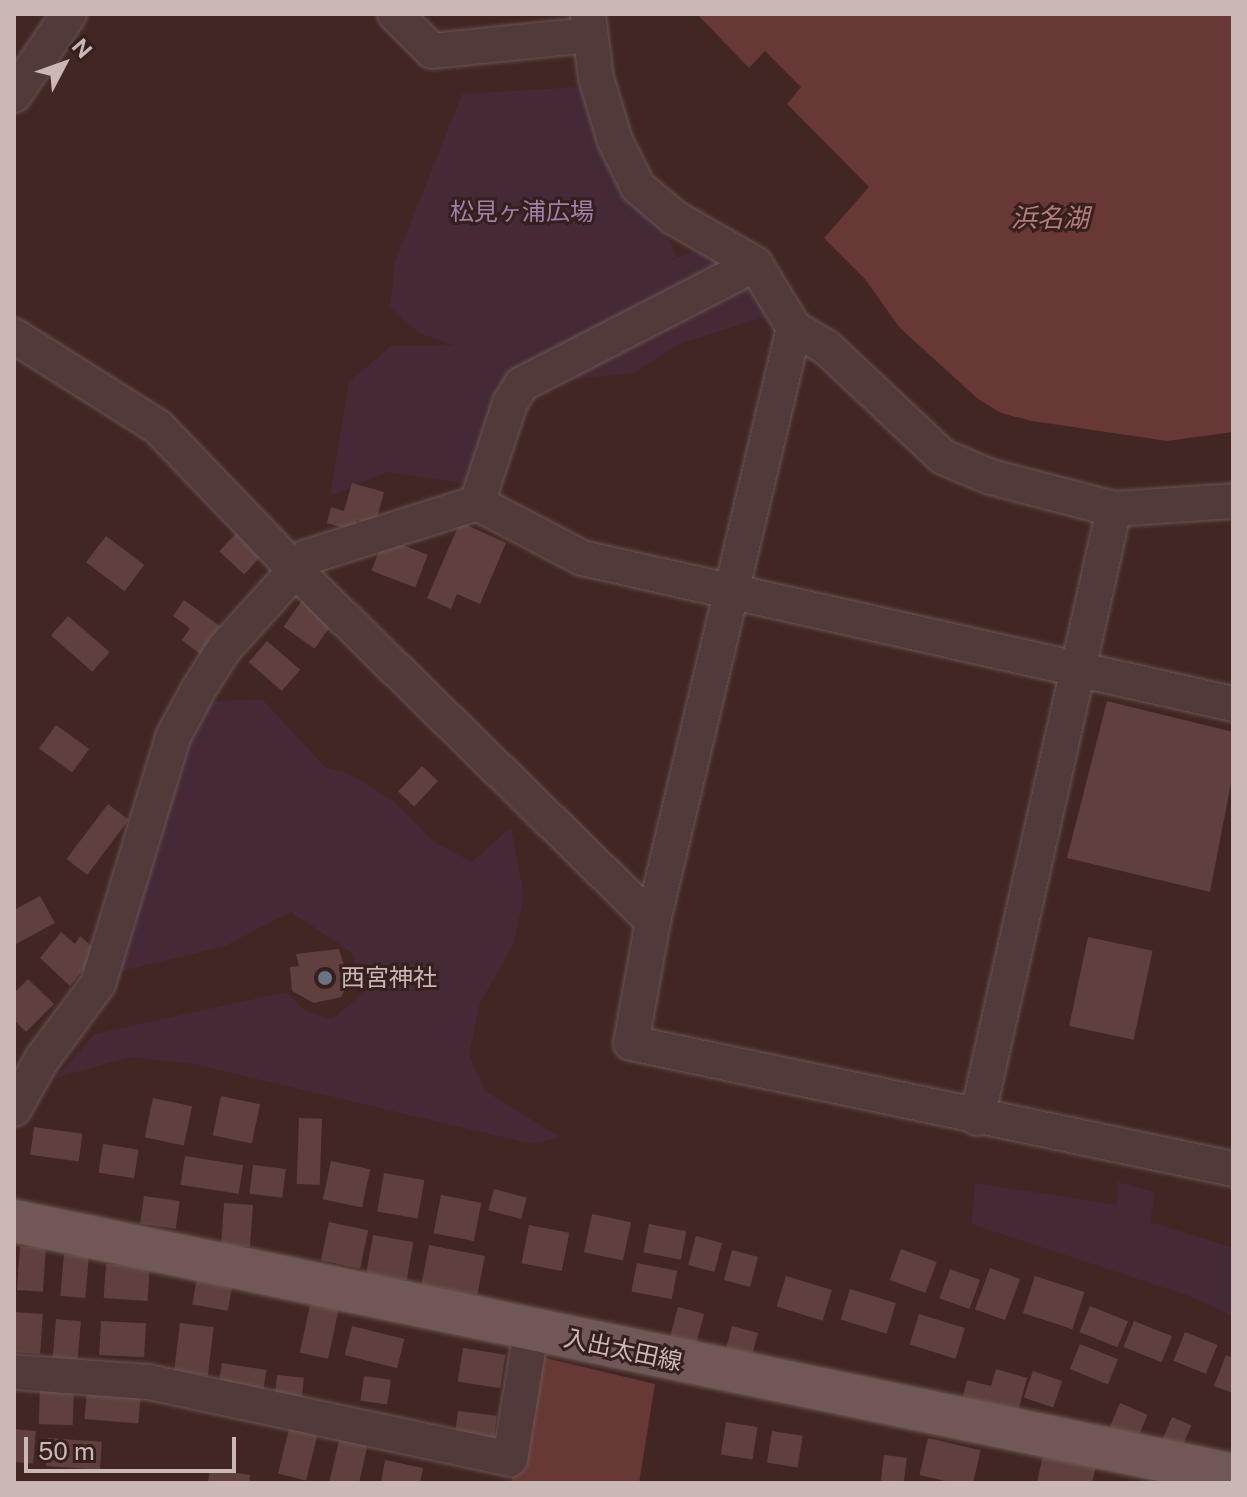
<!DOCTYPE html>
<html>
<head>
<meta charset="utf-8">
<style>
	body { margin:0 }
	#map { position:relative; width:1247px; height:1497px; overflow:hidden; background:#412624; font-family:"Public Sans","Noto Sans JP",sans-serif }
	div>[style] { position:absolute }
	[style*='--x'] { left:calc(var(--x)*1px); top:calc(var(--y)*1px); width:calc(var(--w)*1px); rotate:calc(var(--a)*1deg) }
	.green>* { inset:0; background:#452936 }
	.water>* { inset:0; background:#673835 }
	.building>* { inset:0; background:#5f403e; transform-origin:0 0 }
	.roads { filter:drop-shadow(0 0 2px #6b5553) drop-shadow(0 0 2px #6b5553) }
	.minor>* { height:34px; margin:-17px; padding:0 17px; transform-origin:17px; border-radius:17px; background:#513a39 }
	.major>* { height:42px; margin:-21px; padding:0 21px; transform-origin:21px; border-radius:21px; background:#715857 }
	.dots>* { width:22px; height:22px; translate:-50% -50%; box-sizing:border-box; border:4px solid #361f1d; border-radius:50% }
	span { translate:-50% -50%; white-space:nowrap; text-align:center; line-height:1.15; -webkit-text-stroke:6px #361f1d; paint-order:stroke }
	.park-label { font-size:24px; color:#a081ac }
	.poi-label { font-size:24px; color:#cbb7b5 }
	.left { translate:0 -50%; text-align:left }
	.street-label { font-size:24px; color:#cbb7b5 }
	.water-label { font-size:26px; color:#b47e7c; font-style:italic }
	.frame { position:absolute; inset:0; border:16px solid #cbb7b5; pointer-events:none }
	.north { position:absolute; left:24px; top:24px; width:80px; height:80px; -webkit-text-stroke:6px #361f1d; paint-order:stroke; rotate:49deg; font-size:22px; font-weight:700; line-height:32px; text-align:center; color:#cbb7b5 }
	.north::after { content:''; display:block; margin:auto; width:28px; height:36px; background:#cbb7b5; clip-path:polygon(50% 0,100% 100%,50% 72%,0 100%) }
	.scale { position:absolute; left:24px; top:1437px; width:212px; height:36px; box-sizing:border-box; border:4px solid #cbb7b5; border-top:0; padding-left:10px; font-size:24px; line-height:28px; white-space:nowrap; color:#cbb7b5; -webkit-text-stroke:6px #361f1d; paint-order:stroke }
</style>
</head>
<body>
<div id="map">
	<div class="green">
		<div style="clip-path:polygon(592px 86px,677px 257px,655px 266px,711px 245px,748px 263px,768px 316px,679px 344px,634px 373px,522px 384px,484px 486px,388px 472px,330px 496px,349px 382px,391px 346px,453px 345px,419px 333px,390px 308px,395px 261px,462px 94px)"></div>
		<div style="clip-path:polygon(262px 699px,326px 768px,348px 773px,394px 801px,434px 842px,472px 862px,511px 827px,524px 896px,513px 945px,480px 1003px,469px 1055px,485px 1091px,560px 1137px,532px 1144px,194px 1064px,130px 1057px,55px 1078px,95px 1034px,286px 992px,304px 1010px,332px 1019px,364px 993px,351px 952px,291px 912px,225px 946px,114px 973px,202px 702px)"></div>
		<div style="clip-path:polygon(1117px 1182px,1155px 1192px,1150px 1222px,1233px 1248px,1233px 1316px,1189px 1296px,971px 1224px,975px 1183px,1117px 1205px)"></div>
	</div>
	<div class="water">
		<div style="clip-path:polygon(697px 14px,1233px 14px,1233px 432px,1167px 441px,1032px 421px,1001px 413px,978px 399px,900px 328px,864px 278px,824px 238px,869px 187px,787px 104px,801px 87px,765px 51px,749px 68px)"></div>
		<div style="clip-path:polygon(537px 1356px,655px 1384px,639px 1483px,511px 1483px)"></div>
	</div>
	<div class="building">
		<div style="clip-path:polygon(352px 483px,384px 492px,375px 526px,357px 520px,354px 531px,327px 523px,331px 507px,344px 511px)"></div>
		<div style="clip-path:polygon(460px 522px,506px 543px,480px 604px,457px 594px,451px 609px,427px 598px)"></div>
		<div style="left:239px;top:530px;width:34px;height:29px;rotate:43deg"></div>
		<div style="left:106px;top:536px;width:48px;height:33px;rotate:37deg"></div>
		<div style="left:384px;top:538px;width:47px;height:35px;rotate:21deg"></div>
		<div style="left:303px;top:599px;width:38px;height:34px;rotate:35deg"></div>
		<div style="clip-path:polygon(184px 600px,220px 626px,200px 654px,182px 640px,190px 628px,173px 616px)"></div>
		<div style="left:68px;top:616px;width:55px;height:26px;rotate:41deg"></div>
		<div style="left:267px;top:641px;width:44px;height:28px;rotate:41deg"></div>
		<div style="clip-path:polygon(1107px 701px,1233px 732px,1233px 773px,1210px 892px,1067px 858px)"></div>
		<div style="left:56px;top:725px;width:41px;height:29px;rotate:36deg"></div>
		<div style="left:422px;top:766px;width:22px;height:35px;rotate:43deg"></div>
		<div style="left:108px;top:804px;width:26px;height:69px;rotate:37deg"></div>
		<div style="clip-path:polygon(40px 896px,55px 923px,16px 944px,14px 910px)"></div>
		<div style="clip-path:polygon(61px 932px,75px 944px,80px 936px,98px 952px,70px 986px,40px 958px)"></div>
		<div style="left:1088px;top:937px;width:66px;height:91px;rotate:12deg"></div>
		<div style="clip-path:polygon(339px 949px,349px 982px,341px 997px,314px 1003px,292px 991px,290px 967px,299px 966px,296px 954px)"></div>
		<div style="clip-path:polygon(28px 979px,54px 1004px,26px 1032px,14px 1020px,14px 993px)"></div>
		<div style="left:221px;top:1096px;width:40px;height:40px;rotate:12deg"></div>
		<div style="left:153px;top:1098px;width:40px;height:40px;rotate:12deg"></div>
		<div style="left:299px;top:1118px;width:23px;height:66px;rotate:2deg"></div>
		<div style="left:34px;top:1127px;width:49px;height:28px;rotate:8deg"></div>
		<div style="left:103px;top:1144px;width:36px;height:29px;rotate:9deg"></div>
		<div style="left:185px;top:1156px;width:59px;height:29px;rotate:9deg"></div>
		<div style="left:331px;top:1161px;width:40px;height:39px;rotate:12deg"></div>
		<div style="left:253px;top:1165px;width:33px;height:29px;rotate:7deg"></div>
		<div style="left:384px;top:1173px;width:41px;height:39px;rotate:10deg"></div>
		<div style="left:494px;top:1189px;width:34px;height:22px;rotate:15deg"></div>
		<div style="left:441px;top:1195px;width:41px;height:39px;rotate:11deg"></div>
		<div style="left:144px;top:1196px;width:36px;height:28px;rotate:8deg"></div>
		<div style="left:224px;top:1203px;width:29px;height:42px;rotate:4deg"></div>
		<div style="left:592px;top:1214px;width:40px;height:39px;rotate:12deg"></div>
		<div style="left:329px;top:1222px;width:40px;height:39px;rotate:12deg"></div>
		<div style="left:649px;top:1224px;width:38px;height:29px;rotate:11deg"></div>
		<div style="left:529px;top:1225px;width:41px;height:39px;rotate:11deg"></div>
		<div style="left:373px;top:1235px;width:41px;height:39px;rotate:10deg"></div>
		<div style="left:696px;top:1236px;width:27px;height:30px;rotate:15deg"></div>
		<div style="left:429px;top:1245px;width:57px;height:40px;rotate:11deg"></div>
		<div style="left:20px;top:1246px;width:26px;height:44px;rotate:4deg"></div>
		<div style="left:901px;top:1249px;width:38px;height:33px;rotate:20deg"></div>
		<div style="left:732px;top:1250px;width:27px;height:31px;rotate:15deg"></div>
		<div style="left:64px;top:1254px;width:25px;height:42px;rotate:5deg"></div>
		<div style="left:637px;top:1263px;width:41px;height:29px;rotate:11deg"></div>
		<div style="left:106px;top:1264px;width:44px;height:34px;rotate:4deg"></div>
		<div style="left:990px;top:1268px;width:32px;height:44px;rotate:20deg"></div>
		<div style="left:950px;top:1269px;width:32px;height:31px;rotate:20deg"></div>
		<div style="left:786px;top:1276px;width:48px;height:32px;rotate:17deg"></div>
		<div style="left:1035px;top:1276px;width:52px;height:39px;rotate:18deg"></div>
		<div style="left:197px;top:1278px;width:36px;height:27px;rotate:10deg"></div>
		<div style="left:850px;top:1289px;width:48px;height:32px;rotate:17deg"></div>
		<div style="left:311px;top:1300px;width:29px;height:54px;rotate:12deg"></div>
		<div style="left:1090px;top:1306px;width:41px;height:28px;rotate:22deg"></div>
		<div style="left:678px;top:1307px;width:27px;height:31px;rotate:15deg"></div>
		<div style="left:14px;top:1312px;width:29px;height:40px;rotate:4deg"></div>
		<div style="left:919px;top:1314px;width:48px;height:32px;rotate:17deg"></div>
		<div style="left:56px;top:1319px;width:25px;height:44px;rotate:5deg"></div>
		<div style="left:101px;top:1321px;width:45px;height:34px;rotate:3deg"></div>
		<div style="left:1134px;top:1321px;width:41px;height:28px;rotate:22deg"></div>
		<div style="left:180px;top:1323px;width:34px;height:49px;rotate:7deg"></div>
		<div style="left:352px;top:1326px;width:54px;height:30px;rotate:14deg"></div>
		<div style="left:732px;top:1326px;width:27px;height:30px;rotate:15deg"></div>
		<div style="left:1185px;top:1332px;width:35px;height:31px;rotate:22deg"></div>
		<div style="left:1080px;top:1344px;width:41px;height:27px;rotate:22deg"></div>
		<div style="left:463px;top:1348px;width:43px;height:34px;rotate:9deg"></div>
		<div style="clip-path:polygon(1226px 1355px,1233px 1358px,1233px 1393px,1214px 1386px)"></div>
		<div style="left:222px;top:1363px;width:45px;height:24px;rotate:9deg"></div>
		<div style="clip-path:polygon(996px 1369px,1027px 1378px,1016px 1419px,961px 1403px,967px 1380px,991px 1386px)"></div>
		<div style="left:1033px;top:1371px;width:31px;height:28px;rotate:19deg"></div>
		<div style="left:277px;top:1375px;width:27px;height:24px;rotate:6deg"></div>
		<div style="left:364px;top:1376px;width:27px;height:25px;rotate:8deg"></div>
		<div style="left:40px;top:1387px;width:34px;height:37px;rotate:2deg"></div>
		<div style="left:87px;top:1390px;width:54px;height:29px;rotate:5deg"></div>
		<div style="left:1120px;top:1403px;width:30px;height:31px;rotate:23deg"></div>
		<div style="left:458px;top:1411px;width:39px;height:24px;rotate:7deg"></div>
		<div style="left:1172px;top:1417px;width:21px;height:30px;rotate:23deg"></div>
		<div style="left:291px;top:1421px;width:29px;height:54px;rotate:14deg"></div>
		<div style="left:726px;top:1422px;width:32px;height:33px;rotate:9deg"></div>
		<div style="left:14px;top:1429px;width:22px;height:33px;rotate:5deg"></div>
		<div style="left:772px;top:1431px;width:31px;height:32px;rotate:9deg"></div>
		<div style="clip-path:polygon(340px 1436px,368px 1443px,359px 1483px,329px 1483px)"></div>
		<div style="left:48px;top:1438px;width:54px;height:28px;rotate:4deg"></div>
		<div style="left:928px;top:1438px;width:54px;height:38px;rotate:13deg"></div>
		<div style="clip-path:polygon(1043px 1454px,1096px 1466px,1092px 1483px,1037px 1483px)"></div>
		<div style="left:884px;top:1455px;width:23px;height:28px;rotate:7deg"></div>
		<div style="clip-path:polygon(385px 1460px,423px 1468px,420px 1483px,381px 1483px)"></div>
		<div style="clip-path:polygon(210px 1469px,250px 1475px,249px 1483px,208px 1483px)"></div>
	</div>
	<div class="roads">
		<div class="minor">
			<div style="--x:395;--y:14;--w:52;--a:45"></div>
			<div style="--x:432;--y:51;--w:158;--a:-5.8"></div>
			<div style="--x:588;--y:14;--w:64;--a:82.9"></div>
			<div style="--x:596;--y:78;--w:66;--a:73.2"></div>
			<div style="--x:615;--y:141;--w:51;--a:63.4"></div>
			<div style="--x:638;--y:187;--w:48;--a:40"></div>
			<div style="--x:675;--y:218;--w:92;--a:29.9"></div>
			<div style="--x:755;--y:264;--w:75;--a:58.6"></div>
			<div style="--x:794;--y:328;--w:39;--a:31"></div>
			<div style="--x:827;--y:348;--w:159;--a:43.2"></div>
			<div style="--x:943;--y:457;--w:52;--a:22.6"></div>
			<div style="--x:991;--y:477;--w:127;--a:14.6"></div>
			<div style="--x:1114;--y:509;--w:119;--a:-3.8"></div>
			<div style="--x:14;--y:95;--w:98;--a:-55.8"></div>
			<div style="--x:794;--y:328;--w:610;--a:103.38"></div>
			<div style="--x:653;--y:921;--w:124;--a:100.2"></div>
			<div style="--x:631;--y:1043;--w:615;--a:11.82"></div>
			<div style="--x:14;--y:336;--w:170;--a:32.3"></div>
			<div style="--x:158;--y:427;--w:195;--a:46.2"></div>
			<div style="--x:293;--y:568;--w:504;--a:44.44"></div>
			<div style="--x:477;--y:503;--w:105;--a:-71.7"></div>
			<div style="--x:510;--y:403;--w:22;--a:-58"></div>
			<div style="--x:522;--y:384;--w:262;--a:-27.2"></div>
			<div style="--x:14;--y:1109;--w:57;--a:-60.8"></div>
			<div style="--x:42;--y:1059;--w:94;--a:-53.3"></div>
			<div style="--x:98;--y:984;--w:258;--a:-73.1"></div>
			<div style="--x:173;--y:737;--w:53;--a:-62"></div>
			<div style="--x:198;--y:690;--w:49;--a:-57.6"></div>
			<div style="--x:224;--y:649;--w:124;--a:-47.9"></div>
			<div style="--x:307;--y:557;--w:178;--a:-17.6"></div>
			<div style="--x:477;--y:503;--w:119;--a:27.6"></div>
			<div style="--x:582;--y:558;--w:667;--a:12.64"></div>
			<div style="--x:977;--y:1118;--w:624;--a:-77.32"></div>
			<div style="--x:14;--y:1372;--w:134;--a:4.3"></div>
			<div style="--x:148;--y:1382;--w:370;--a:12"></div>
			<div style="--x:510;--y:1459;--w:129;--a:-80.6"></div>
		</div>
		<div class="major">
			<div style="--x:14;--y:1221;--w:1245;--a:11.77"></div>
		</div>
	</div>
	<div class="dots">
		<div style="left:325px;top:978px;background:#6b7280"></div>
	</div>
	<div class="park-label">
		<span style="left:522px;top:212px">松見ヶ浦広場</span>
	</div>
	<div class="poi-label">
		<span class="left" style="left:341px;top:978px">西宮神社</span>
	</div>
	<div class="street-label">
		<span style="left:623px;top:1350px;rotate:12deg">入出太田線</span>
	</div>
	<div class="water-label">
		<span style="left:1050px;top:218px">浜名湖</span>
	</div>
	<div class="frame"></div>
	<div class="north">N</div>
	<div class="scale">50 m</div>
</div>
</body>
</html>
